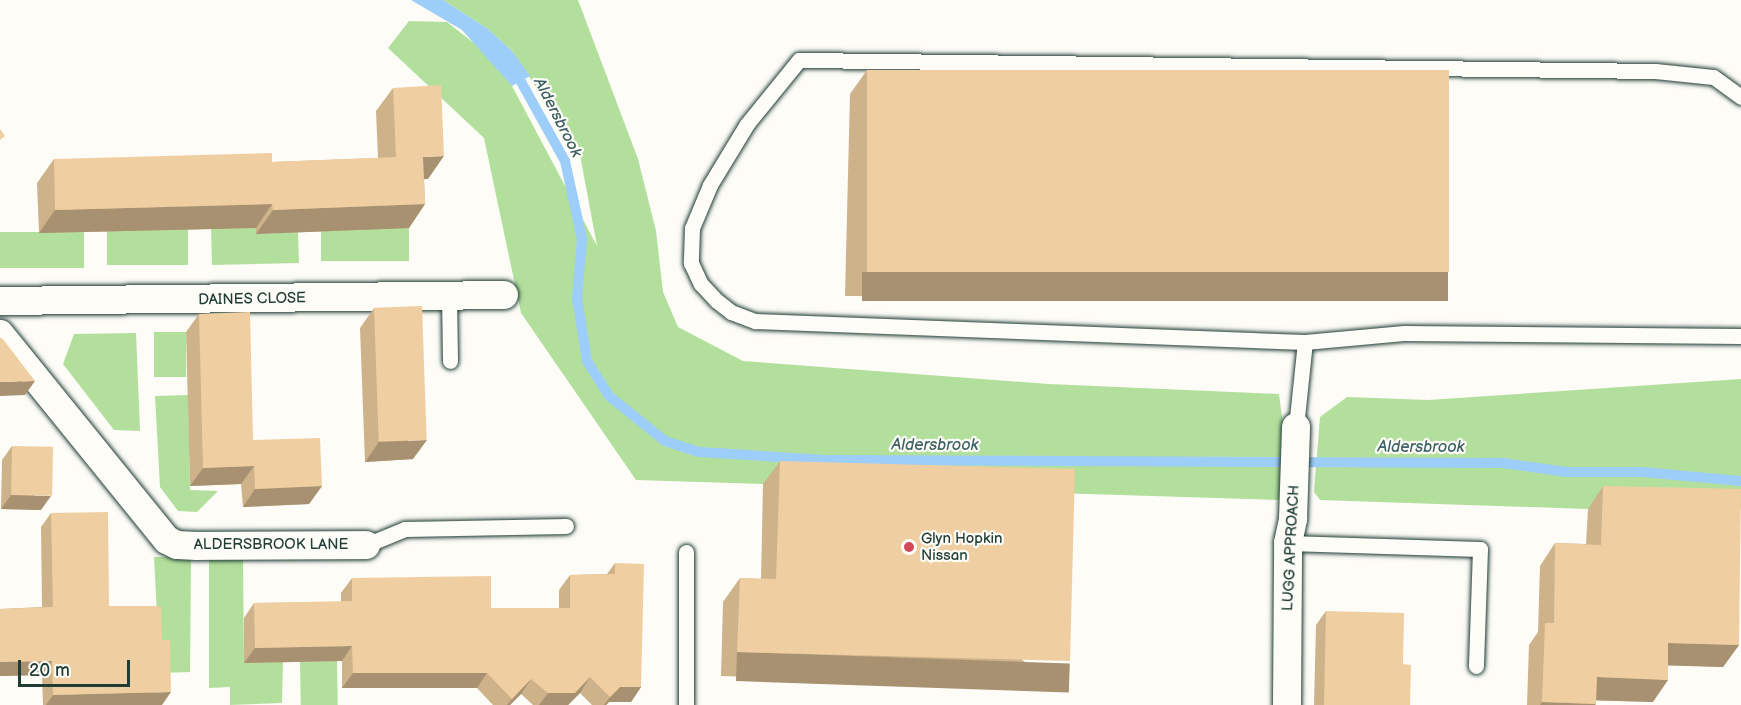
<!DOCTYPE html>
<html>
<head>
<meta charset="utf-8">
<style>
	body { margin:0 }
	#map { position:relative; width:1741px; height:705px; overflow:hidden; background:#fdfcf7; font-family:"Balsamiq Sans",sans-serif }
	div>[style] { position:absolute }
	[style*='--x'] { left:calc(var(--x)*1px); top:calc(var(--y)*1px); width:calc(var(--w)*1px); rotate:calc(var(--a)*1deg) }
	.green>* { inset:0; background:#b3df9d; transform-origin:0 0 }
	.water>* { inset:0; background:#9dcdf9 }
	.stream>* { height:10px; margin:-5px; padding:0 5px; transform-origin:5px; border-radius:5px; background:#9dcdf9 }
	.roads { filter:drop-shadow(0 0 2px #1f3d34) drop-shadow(0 0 2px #1f3d34) }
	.lane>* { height:15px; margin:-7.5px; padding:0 7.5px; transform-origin:7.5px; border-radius:7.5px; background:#fdfcf7 }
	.street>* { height:28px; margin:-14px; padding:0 14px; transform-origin:14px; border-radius:14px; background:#fdfcf7 }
	.wall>* { inset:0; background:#ceb28a }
	.shaded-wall>* { inset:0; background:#a79171; transform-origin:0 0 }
	.building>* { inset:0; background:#efcfa1; transform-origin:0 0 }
	.dots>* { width:16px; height:16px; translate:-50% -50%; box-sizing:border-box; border:3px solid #fdfcf7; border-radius:50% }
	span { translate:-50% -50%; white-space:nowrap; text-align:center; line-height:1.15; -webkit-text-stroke:4.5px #fdfcf7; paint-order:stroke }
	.street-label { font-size:15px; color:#1f3d34 }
	.poi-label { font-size:15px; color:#1f3d34 }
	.left { translate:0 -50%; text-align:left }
	.water-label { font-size:16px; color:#3e6165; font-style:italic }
	.scale { position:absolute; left:18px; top:660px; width:112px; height:27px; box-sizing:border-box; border:3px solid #1f3d34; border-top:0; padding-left:8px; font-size:18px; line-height:21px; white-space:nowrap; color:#1f3d34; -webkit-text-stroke:4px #fdfcf7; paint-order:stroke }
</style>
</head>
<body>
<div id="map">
	<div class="green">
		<div style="clip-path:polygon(443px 0,578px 0,638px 159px,656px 231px,663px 292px,678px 327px,743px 361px,1049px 384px,1279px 394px,1283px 425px,1279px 500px,636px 480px,521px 313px,484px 138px,388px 48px,409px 21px,447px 22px,484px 51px,512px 86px,597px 246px,580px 155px,513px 52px,488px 29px)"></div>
		<div style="clip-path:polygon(256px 228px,257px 234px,298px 232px,299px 263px,212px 265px,211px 229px)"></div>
		<div style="left:409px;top:228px;width:33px;height:88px;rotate:90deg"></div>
		<div style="left:188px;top:229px;width:36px;height:81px;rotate:90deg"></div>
		<div style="left:84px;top:232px;width:36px;height:84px;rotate:90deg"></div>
		<div style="left:154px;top:332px;width:32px;height:45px"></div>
		<div style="clip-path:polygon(136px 333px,140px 431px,114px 430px,63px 364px,74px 334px)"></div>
		<div style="clip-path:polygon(1741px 379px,1741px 509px,1588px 509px,1320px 500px,1314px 492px,1320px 417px,1347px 397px,1428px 400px)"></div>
		<div style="clip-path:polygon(188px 395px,190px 490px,218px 491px,197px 512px,178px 511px,160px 487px,155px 396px)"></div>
		<div style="clip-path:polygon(154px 557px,191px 557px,190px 672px,160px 673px)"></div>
		<div style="clip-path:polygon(209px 557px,243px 557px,244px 663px,283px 662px,282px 703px,230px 705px,230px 687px,209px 688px)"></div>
		<div style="left:337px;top:661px;width:44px;height:37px;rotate:89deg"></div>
	</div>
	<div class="water">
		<div style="clip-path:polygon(411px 0,443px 0,488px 29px,513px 52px,530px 76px,512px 86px,462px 30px)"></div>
	</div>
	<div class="stream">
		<div style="--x:514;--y:69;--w:105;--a:61"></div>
		<div style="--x:565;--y:161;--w:80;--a:77.7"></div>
		<div style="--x:582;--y:239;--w:59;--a:94.8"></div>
		<div style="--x:577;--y:298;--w:64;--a:81"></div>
		<div style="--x:587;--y:361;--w:41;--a:57.8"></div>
		<div style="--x:609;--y:396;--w:72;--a:38.8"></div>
		<div style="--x:665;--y:441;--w:36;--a:18"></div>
		<div style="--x:699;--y:452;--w:126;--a:3.6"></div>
		<div style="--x:825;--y:460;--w:678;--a:0.25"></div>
		<div style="--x:1503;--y:463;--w:65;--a:8"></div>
		<div style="--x:1567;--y:472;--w:75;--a:0"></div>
		<div style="--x:1642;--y:472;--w:99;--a:5.2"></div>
	</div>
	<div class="roads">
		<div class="lane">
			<div style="--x:1741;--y:97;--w:34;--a:-144"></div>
			<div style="--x:1713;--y:77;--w:58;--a:-174.1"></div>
			<div style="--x:1655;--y:71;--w:856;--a:-179.26"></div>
			<div style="--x:799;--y:60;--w:82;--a:129.1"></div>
			<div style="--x:747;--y:124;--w:71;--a:121.2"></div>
			<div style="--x:710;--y:185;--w:47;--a:112.7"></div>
			<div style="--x:692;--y:228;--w:35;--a:92"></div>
			<div style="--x:691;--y:263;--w:23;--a:65"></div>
			<div style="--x:701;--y:284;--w:23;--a:47"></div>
			<div style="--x:717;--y:301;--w:18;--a:38"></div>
			<div style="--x:731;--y:312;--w:26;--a:21"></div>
			<div style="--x:755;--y:321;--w:550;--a:2.19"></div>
			<div style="--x:1305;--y:342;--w:99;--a:-5.2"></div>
			<div style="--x:1404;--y:333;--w:337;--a:0.5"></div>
			<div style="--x:449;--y:296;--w:65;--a:89.1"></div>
			<div style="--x:1296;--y:427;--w:85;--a:-84"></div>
			<div style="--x:1288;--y:543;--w:192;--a:1.8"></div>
			<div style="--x:1480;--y:549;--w:117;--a:92"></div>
			<div style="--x:366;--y:545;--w:42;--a:-22.3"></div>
			<div style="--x:405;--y:529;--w:161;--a:-1.1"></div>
			<div style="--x:686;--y:552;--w:153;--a:90"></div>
		</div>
		<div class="street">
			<div style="--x:0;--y:301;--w:504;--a:-0.68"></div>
			<div style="--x:0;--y:334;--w:265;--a:51"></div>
			<div style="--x:167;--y:540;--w:11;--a:27"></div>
			<div style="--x:177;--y:545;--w:20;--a:3"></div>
			<div style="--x:197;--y:546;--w:169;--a:-0.3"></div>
			<div style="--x:1287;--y:705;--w:162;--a:-89.6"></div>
			<div style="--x:1288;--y:543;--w:25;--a:-78"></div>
			<div style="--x:1293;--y:519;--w:92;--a:-88.1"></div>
		</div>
	</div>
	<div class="wall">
		<div style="clip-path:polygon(867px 70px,1448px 273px,1432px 296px,845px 296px,850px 94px)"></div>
		<div style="clip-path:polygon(393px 88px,428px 179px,424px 179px,425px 204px,409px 228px,256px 234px,256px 228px,39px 233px,37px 183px,54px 159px,272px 162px,378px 158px,376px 111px)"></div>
		<div style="clip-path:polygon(374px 308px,413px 459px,365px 462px,360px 328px)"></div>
		<div style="clip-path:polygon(199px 314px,253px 440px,322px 486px,309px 504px,243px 507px,241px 484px,190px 486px,186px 332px)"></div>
		<div style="clip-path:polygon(12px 446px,41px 510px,1px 509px,2px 460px)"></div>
		<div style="clip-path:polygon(780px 461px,1053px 685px,721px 676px,723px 602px,740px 578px,761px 579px,763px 484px)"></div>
		<div style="clip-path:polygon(1603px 486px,1739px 645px,1723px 667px,1668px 665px,1653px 702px,1596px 700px,1595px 705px,1527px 705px,1529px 645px,1538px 632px,1540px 566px,1555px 543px,1586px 544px,1588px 509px)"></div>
		<div style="clip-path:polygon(51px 513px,109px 606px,162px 705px,43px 705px,42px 675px,0 676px,0 609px,42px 607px,41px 527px)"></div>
		<div style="clip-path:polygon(615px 563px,641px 687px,631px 702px,609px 702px,606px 705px,592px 705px,580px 693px,568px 705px,533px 705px,521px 694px,510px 705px,493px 705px,477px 688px,342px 688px,342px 661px,244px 663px,244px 618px,254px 603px,341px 602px,341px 593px,352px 578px,491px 608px,559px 608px,559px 590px,570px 575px,607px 574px)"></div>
		<div style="clip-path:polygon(1326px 611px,1403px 664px,1410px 705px,1314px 705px,1316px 625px)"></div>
	</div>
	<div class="shaded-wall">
		<div style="clip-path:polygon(444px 156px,428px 179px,407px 180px,423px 157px)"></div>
		<div style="clip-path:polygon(272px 204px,256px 228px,39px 233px,55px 210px)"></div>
		<div style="clip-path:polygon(425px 204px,409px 228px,256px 234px,273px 210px)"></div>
		<div style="left:862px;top:272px;width:586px;height:29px"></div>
		<div style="clip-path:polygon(35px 381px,25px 395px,0 396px,0 382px)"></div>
		<div style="clip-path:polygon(427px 440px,413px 459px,365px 462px,379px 442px)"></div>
		<div style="clip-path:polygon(254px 466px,241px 484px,190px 486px,203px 468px)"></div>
		<div style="clip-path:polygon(322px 486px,309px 504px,243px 507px,255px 489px)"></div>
		<div style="clip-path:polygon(11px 495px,51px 496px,41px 510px,1px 509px)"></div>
		<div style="clip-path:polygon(1668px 643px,1739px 645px,1723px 667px,1652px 665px)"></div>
		<div style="clip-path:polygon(352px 646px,342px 661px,244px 663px,255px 648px)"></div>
		<div style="left:737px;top:652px;width:333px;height:29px;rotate:2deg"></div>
		<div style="clip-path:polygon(52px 661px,42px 675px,0 676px,0 662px)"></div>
		<div style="clip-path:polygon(353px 673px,487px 673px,477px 688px,342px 688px)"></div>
		<div style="clip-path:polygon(590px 677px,580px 693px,568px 705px,539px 705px,548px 693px)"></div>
		<div style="clip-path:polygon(1597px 677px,1668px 680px,1653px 702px,1581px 700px)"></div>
		<div style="clip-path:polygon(531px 679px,521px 694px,510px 705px,507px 705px,512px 699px)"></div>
		<div style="clip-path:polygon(620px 687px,641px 687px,631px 702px,609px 702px,606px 705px,604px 705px,610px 697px)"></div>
		<div style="clip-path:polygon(171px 692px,162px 705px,46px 705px,53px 695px)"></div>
		<div style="clip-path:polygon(1542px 702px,1596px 704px,1595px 705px,1540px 705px)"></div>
	</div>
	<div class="building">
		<div style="left:867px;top:70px;width:582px;height:202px"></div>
		<div style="clip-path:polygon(441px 85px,444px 156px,423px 157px,425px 204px,273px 210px,272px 204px,55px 210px,54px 159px,272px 153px,272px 162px,396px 157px,393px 88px)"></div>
		<div style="clip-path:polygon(0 129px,5px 136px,0 140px)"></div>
		<div style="left:422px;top:306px;width:134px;height:48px;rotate:88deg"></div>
		<div style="clip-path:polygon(250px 312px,253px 440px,320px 438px,322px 486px,255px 489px,254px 462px,254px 466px,203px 468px,199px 314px)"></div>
		<div style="clip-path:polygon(0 338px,2px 338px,35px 381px,0 382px)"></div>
		<div style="left:12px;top:446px;width:41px;height:49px;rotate:1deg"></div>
		<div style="clip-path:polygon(780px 461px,1075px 469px,1070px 661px,737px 652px,740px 578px,776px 579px)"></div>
		<div style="clip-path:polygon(1603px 486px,1741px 489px,1739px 645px,1668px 643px,1668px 680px,1597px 677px,1596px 704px,1542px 702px,1545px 623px,1554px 623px,1555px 543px,1601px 545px)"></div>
		<div style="clip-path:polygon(108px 512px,109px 606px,161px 606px,162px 640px,170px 640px,171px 692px,53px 695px,52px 661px,0 662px,0 609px,53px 607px,51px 513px)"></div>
		<div style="clip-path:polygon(615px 563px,644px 564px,641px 687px,620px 687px,610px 697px,590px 677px,575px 693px,548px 693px,531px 679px,512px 699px,487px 673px,353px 673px,352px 646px,255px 648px,254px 603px,352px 601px,352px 578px,491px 576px,491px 608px,570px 608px,570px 575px,615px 574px)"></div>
		<div style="clip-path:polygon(1326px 611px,1404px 613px,1403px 664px,1411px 665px,1410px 705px,1324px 705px)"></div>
	</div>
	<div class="dots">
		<div style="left:909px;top:547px;background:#d1495b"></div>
	</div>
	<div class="street-label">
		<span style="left:252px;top:299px;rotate:-1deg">DAINES CLOSE</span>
		<span style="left:271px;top:545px">ALDERSBROOK LANE</span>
		<span style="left:1291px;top:548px;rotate:-87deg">LUGG APPROACH</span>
	</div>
	<div class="poi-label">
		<span class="left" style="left:921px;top:547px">Glyn Hopkin<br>Nissan</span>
	</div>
	<div class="water-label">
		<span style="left:557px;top:118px;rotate:63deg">Aldersbrook</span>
		<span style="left:935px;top:446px">Aldersbrook</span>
		<span style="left:1421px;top:448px">Aldersbrook</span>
	</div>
	<div class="scale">20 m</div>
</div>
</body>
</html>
